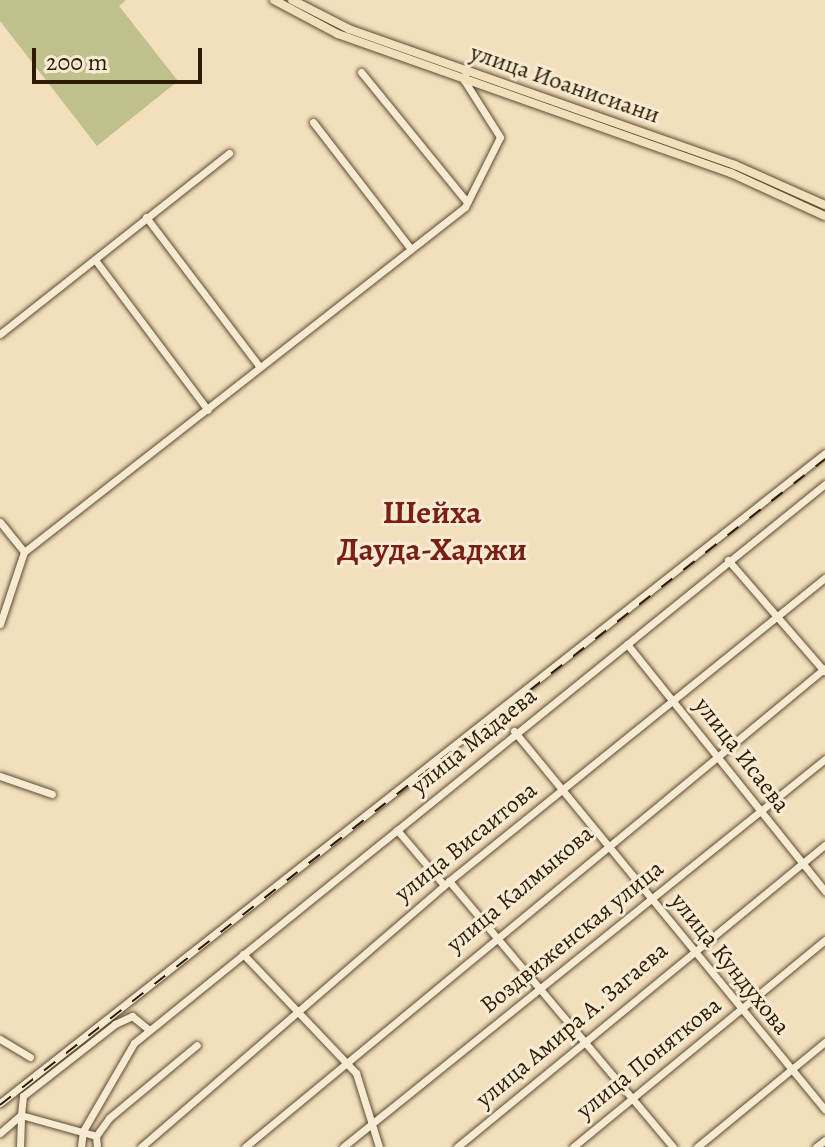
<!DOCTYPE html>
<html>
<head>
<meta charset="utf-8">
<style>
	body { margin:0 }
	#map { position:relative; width:825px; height:1147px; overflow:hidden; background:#f3dfbc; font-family:Alegreya,serif }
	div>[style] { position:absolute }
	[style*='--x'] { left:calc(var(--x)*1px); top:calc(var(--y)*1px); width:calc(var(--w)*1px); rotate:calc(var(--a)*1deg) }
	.green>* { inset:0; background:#c0c08d }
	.roads { filter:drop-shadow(0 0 2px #5e4c32) drop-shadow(0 0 2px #5e4c32) }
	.minor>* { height:7px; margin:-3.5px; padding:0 3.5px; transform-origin:3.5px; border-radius:3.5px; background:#f7ead3 }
	.major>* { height:8px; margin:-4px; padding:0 4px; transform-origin:4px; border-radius:4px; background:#f3dfbc }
	.rail>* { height:2px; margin-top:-1px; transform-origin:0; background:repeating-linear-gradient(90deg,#2d1b04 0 14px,transparent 0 28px) }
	span { translate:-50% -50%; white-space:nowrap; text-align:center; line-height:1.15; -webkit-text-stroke:6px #f7ead3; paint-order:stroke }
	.street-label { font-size:24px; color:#2d1b04 }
	.district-label { font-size:32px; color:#7a1f14; font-weight:700 }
	.scale { position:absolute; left:32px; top:48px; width:170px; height:36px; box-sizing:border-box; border:4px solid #2d1b04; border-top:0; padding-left:10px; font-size:24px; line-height:28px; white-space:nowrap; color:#2d1b04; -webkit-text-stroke:6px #f7ead3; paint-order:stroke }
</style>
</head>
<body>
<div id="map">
	<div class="green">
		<div style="clip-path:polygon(0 0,126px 0,119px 6px,178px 81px,97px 146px,0 21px)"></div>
	</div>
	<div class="roads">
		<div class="minor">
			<div style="--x:361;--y:72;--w:168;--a:50.8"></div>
			<div style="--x:313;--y:122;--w:159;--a:52.4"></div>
			<div style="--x:146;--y:217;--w:188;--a:52.8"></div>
			<div style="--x:96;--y:261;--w:186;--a:53.1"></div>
			<div style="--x:0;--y:334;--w:292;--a:-38.3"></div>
			<div style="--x:0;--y:522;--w:38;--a:51"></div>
			<div style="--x:24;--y:552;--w:560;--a:-38.04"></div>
			<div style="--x:465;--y:207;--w:78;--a:-63.4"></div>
			<div style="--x:500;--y:137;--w:67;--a:-122.3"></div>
			<div style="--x:464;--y:80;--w:9;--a:-77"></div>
			<div style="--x:728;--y:560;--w:147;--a:49.1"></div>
			<div style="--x:0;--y:624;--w:76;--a:-71.6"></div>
			<div style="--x:627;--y:644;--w:317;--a:51.3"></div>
			<div style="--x:514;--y:731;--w:490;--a:50.6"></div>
			<div style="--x:0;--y:776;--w:55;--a:19.1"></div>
			<div style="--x:397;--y:830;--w:72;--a:49.5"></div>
			<div style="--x:449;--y:881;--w:348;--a:49.9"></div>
			<div style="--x:243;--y:954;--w:164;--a:46.5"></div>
			<div style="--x:356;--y:1073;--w:77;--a:72.7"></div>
			<div style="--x:0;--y:1039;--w:35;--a:31"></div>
			<div style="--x:0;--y:1103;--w:1050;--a:-38.23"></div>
			<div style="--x:0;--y:1133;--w:28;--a:-41"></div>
			<div style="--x:21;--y:1115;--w:19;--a:-84"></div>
			<div style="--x:23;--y:1096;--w:117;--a:-38"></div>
			<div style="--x:115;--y:1024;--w:19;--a:-25"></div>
			<div style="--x:132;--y:1016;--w:22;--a:39"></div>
			<div style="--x:96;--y:1136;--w:22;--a:-54"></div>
			<div style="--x:109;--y:1118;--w:114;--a:-39.7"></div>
			<div style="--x:20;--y:1147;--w:32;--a:-88"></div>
			<div style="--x:21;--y:1115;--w:78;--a:15.6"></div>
			<div style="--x:96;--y:1136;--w:11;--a:85"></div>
			<div style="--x:81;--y:1147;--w:16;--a:-83"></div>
			<div style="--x:83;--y:1131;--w:102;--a:-59.9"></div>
			<div style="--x:134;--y:1043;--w:889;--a:-38.97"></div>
			<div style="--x:141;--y:1147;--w:407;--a:-40.8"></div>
			<div style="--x:449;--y:881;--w:483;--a:-38.9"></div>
			<div style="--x:245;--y:1147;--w:752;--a:-39.55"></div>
			<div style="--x:343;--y:1147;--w:619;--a:-38.83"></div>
			<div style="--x:457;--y:1147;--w:476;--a:-39.4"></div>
			<div style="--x:573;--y:1147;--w:326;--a:-39.4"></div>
			<div style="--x:697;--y:1147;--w:166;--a:-39.4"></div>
			<div style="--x:816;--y:1147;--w:11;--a:-38"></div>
		</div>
		<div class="major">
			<div style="--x:274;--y:0;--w:72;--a:28"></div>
			<div style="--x:338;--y:34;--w:417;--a:19.5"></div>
			<div style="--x:731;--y:173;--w:103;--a:24.6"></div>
			<div style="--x:292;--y:0;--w:64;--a:27"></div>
			<div style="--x:349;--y:29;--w:409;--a:19.4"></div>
			<div style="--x:735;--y:165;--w:98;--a:24"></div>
		</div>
	</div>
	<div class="rail">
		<div style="--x:0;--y:1105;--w:1048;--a:-38.06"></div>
	</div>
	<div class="street-label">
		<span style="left:565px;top:84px;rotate:19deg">улица Иоанисиани</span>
		<span style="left:474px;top:741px;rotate:-39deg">улица Мадаева</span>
		<span style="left:742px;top:755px;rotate:52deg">улица Исаева</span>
		<span style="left:466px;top:842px;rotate:-39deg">улица Висаитова</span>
		<span style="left:520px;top:889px;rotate:-40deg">улица Калмыкова</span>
		<span style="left:572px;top:937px;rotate:-39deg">Воздвиженская улица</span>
		<span style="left:730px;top:964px;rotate:51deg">улица Кундухова</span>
		<span style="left:572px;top:1025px;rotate:-40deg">улица Амира А. Загаева</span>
		<span style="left:649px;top:1058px;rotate:-39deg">улица Поняткова</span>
	</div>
	<div class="district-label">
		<span style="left:432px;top:531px">Шейха<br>Дауда-Хаджи</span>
	</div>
	<div class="scale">200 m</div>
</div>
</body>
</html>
